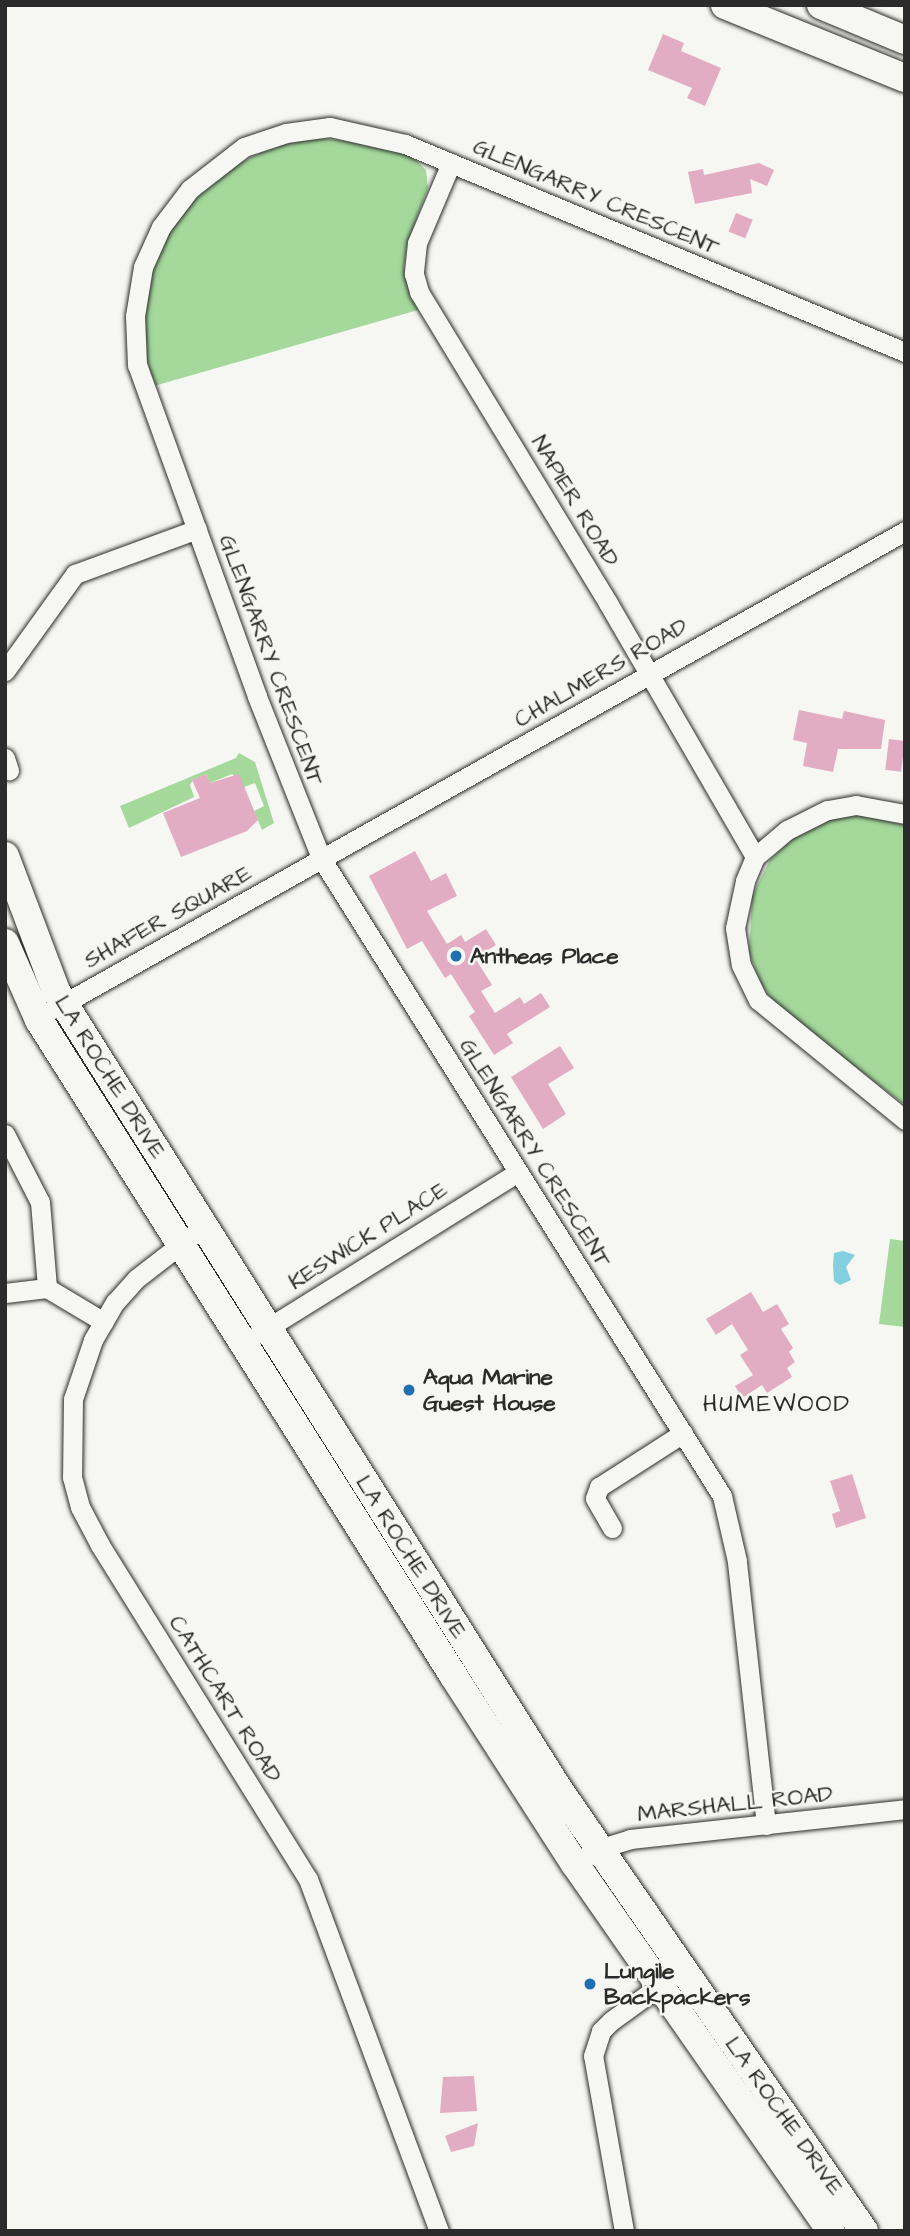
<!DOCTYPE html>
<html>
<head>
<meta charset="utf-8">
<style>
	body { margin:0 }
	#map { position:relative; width:910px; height:2236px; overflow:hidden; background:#f6f6f2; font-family:"Architects Daughter",sans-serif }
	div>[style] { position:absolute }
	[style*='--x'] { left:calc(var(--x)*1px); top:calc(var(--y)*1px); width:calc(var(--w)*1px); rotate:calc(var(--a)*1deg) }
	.green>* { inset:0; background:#a4d99b }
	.water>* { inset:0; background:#82d0df }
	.building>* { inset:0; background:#e2acc3; transform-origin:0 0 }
	.roads { filter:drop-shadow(0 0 2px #2b2b2b) drop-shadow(0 0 2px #2b2b2b) }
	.street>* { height:19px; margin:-9.5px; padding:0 9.5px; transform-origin:9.5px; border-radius:9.5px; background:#f6f6f2 }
	.secondary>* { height:28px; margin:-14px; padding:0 14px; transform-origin:14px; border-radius:14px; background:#f6f6f2 }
	.dots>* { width:19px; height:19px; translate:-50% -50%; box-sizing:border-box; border:4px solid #f6f6f2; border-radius:50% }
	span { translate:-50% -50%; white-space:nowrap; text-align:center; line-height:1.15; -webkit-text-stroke:5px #f6f6f2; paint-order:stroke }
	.street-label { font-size:23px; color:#2b2b2b }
	.poi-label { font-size:23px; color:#2b2b2b; font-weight:700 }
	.left { translate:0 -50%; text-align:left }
	.neighbourhood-label { font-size:24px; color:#2b2b2b; letter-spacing:2px }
	.frame { position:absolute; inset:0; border:7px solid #2b2b2b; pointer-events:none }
</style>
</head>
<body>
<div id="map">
	<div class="green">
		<div style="clip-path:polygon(316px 138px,379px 144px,414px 158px,426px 170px,428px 188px,407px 244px,404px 268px,418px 310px,154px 386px,147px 359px,145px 306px,149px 279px,168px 233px,185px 207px,233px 166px,275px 146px)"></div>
		<div style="clip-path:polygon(239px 753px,255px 762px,274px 823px,262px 830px,254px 811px,264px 806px,255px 783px,244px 787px,232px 774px,210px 783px,206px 774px,193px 780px,190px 785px,194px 797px,129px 828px,120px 806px,236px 758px)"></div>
		<div style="clip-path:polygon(859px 815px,905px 825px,905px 1105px,778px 1008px,761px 984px,749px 952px,752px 896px,770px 860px,801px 831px,831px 818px)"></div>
		<div style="clip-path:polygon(890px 1239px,905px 1241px,905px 1327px,879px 1324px)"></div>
	</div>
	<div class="water">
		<div style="clip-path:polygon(843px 1251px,855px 1255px,846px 1267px,851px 1280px,840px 1285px,834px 1281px,833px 1265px,834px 1253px)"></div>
	</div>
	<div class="building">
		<div style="clip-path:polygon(663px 34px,684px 43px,681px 51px,721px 68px,705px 106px,687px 98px,692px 88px,648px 70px)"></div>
		<div style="clip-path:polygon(759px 163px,774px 170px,767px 186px,750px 179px,752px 193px,695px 204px,688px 172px,703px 169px,704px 175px)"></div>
		<div style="left:736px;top:213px;width:18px;height:20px;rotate:22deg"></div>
		<div style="clip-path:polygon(799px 710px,842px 719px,844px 711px,885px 720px,881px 749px,838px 749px,833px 772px,803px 766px,807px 743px,793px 740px)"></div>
		<div style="left:889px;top:739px;width:16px;height:31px;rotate:7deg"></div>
		<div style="clip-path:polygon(206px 774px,210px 783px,239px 774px,258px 820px,247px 831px,181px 857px,163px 813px,200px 798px,192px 780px)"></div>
		<div style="clip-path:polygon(415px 851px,431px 881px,446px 873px,457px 896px,427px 911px,447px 944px,461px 935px,465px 942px,486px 929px,496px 945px,475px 958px,492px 985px,481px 991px,495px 1013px,520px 997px,524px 1004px,541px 993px,550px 1007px,507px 1034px,513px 1043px,494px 1055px,469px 1016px,475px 1012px,451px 974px,445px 978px,422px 941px,407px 949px,369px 876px)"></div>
		<div style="clip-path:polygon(560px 1046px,574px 1068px,548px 1084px,566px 1114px,543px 1129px,511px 1077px)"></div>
		<div style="clip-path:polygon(751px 1292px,763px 1312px,777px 1304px,789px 1324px,781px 1329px,793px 1348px,789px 1352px,795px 1362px,787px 1368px,792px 1377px,767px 1393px,762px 1385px,742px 1398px,735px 1386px,753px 1375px,740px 1355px,748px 1350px,732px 1324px,716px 1335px,706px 1319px)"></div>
		<div style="clip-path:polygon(852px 1474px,866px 1518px,836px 1528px,832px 1514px,840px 1511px,830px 1481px)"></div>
		<div style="clip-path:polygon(474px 2076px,477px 2111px,440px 2113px,443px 2077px)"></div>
		<div style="clip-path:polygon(478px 2123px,474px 2146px,451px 2152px,445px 2136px)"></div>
	</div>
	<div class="roads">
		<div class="street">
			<div style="--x:451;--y:163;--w:87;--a:113"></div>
			<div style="--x:417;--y:243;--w:31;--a:96"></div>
			<div style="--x:414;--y:274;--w:19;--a:74"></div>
			<div style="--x:419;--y:292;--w:364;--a:58.7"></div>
			<div style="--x:608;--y:603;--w:293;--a:59.9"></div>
			<div style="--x:5;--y:671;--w:120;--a:-54.2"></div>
			<div style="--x:75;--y:574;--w:130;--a:-20.2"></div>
			<div style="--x:5;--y:758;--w:13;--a:72"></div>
			<div style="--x:905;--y:814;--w:50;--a:-169.6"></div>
			<div style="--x:856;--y:805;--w:29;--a:170"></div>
			<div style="--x:827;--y:810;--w:45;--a:153.4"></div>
			<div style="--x:787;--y:830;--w:42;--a:139.8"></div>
			<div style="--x:755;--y:857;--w:26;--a:113"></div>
			<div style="--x:745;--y:881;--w:48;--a:102"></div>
			<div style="--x:735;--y:928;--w:37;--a:81"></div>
			<div style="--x:741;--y:965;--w:39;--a:64"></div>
			<div style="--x:758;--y:1000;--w:190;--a:39.2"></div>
			<div style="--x:54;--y:1009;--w:976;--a:-29.32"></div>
			<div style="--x:5;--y:1134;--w:76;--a:62.8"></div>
			<div style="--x:40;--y:1202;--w:86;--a:85.3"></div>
			<div style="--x:203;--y:1227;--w:85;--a:142.2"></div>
			<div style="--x:136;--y:1279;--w:31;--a:132"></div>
			<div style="--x:115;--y:1302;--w:44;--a:120.1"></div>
			<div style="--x:93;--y:1340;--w:62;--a:108.7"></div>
			<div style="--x:73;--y:1399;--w:78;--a:90.7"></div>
			<div style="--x:72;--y:1477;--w:31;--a:75"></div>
			<div style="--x:80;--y:1507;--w:43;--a:62.2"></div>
			<div style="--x:100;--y:1545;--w:393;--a:58.1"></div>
			<div style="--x:308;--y:1879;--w:376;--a:69.6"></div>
			<div style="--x:5;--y:1293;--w:42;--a:-6.8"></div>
			<div style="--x:47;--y:1288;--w:66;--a:30.8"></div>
			<div style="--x:258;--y:1334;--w:306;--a:-31.9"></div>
			<div style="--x:612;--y:1528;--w:34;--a:-120"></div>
			<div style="--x:595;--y:1498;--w:12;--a:-70"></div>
			<div style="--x:599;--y:1487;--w:100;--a:-32.7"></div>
			<div style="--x:766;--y:1825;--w:266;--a:-96.3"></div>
			<div style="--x:737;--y:1561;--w:67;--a:-103"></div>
			<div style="--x:722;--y:1496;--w:754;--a:-122.15"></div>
			<div style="--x:321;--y:858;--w:174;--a:-111.6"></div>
			<div style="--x:257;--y:696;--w:352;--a:-109.9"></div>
			<div style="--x:137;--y:365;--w:49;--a:-92.3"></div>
			<div style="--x:135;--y:316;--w:50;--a:-80.7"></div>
			<div style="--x:143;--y:267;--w:44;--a:-65.8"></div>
			<div style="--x:161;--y:227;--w:48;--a:-52.7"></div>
			<div style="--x:190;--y:189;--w:68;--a:-37.9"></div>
			<div style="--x:244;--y:147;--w:44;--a:-18.4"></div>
			<div style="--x:286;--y:133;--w:44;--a:-7.8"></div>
			<div style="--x:330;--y:127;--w:77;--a:12.8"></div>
			<div style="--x:405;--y:144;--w:542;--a:22.59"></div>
			<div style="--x:575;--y:1864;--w:27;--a:-33"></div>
			<div style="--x:598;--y:1849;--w:34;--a:-17"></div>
			<div style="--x:630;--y:1839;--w:277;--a:-6.2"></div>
			<div style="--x:624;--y:2231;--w:178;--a:-100"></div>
			<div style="--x:593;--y:2056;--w:26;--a:-72"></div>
			<div style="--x:601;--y:2031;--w:14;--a:-45"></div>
			<div style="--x:611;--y:2021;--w:72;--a:-35.9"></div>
		</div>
		<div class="secondary">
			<div style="--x:725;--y:5;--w:194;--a:22.1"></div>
			<div style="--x:821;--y:5;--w:91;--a:22.6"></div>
			<div style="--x:5;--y:856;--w:144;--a:69.3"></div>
			<div style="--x:56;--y:991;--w:944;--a:57.81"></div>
			<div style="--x:559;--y:1790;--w:536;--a:55.33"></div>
			<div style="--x:5;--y:943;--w:84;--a:66.2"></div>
			<div style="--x:39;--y:1020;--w:775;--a:57.7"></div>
			<div style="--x:453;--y:1675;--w:225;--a:57.2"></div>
			<div style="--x:575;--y:1864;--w:447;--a:55.1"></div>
		</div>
	</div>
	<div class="dots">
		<div style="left:456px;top:956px;background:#1f6fb2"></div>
		<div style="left:409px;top:1390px;background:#1f6fb2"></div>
		<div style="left:590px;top:1984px;background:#1f6fb2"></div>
	</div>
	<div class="street-label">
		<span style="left:596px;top:197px;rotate:23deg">GLENGARRY CRESCENT</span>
		<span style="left:575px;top:501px;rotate:59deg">NAPIER ROAD</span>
		<span style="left:271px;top:660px;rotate:70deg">GLENGARRY CRESCENT</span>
		<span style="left:601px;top:673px;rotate:-30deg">CHALMERS ROAD</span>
		<span style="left:168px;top:917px;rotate:-29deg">SHAFER SQUARE</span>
		<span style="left:110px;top:1077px;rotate:58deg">LA ROCHE DRIVE</span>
		<span style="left:535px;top:1153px;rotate:58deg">GLENGARRY CRESCENT</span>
		<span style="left:368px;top:1236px;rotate:-32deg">KESWICK PLACE</span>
		<span style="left:411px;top:1557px;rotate:58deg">LA ROCHE DRIVE</span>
		<span style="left:225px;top:1699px;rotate:58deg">CATHCART ROAD</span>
		<span style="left:735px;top:1804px;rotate:-6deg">MARSHALL ROAD</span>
		<span style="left:784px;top:2116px;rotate:55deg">LA ROCHE DRIVE</span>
	</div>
	<div class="poi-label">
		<span class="left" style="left:470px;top:956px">Antheas Place</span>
		<span class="left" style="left:423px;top:1390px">Aqua Marine<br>Guest House</span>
		<span class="left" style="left:604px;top:1984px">Lungile<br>Backpackers</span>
	</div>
	<div class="neighbourhood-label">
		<span style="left:777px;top:1405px">HUMEWOOD</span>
	</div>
	<div class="frame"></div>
</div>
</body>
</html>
